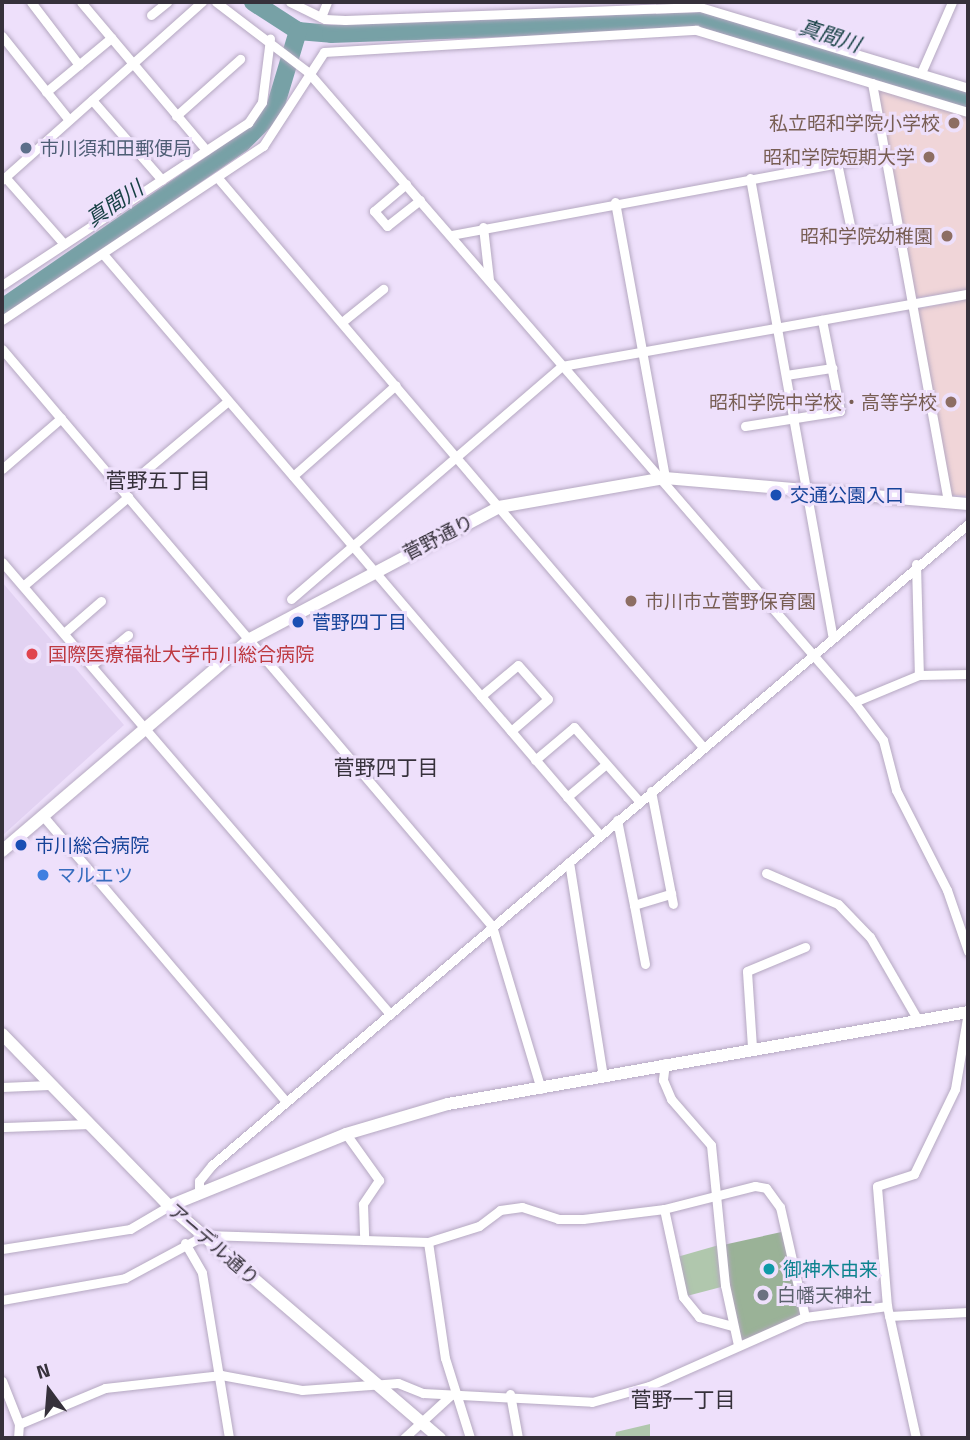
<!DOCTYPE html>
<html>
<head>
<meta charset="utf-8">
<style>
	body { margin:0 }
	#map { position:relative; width:970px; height:1440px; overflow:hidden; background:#eee0fb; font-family:"Titillium Web","Noto Sans JP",sans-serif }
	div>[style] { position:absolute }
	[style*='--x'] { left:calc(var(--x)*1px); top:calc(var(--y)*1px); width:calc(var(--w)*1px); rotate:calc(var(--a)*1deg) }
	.built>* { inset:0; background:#e2d2f2 }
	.education>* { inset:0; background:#f0d5d8 }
	.green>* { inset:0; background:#b0c7ad }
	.forest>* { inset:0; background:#9ab297 }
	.river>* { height:18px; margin:-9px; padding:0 9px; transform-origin:9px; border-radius:9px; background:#77a1a6 }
	.roads { filter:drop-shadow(0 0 2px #b5a8c1) drop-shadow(0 0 2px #b5a8c1) }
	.street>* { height:9px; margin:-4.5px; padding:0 4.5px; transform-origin:4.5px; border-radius:4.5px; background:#fff }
	.secondary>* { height:12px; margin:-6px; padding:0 6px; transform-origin:6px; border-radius:6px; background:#fff }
	.dots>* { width:19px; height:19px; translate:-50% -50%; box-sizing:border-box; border:4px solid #eee0fb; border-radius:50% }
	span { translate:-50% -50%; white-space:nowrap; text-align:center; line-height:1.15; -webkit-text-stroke:6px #eee0fb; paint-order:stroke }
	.education-label { font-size:19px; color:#785e54 }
	.right { translate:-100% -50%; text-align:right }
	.left { translate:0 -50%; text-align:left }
	.service-label { font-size:19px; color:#4e5e75 }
	.transit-label { font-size:19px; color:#164399 }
	.street-label { font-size:19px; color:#36313b }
	.health-label { font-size:19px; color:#be3a42 }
	.shop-label { font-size:19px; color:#366cbe }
	.culture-label { font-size:19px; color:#0d838f }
	.worship-label { font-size:19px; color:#5b616d }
	.water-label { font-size:21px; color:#153f43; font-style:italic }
	.neighbourhood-label { font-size:21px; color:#36313b }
	.frame { position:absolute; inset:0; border:4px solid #36313b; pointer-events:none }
	.north { position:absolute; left:14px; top:1356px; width:70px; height:70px; -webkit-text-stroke:5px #eee0fb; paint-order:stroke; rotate:344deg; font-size:19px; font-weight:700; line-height:28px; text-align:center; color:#36313b }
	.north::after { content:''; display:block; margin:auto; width:24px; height:32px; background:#36313b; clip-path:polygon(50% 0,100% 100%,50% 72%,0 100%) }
</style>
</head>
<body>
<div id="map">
	<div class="built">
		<div style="clip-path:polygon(2px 582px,124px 725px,2px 836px)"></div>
	</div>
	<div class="education">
		<div style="clip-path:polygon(877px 87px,968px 116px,968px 290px,914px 298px)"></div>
		<div style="clip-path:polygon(968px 299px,968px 496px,950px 495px,917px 309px)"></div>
	</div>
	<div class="green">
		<div style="clip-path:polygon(719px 1245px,725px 1286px,683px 1297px,677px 1257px)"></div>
		<div style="clip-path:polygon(650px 1424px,650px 1438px,615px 1438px,616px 1432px)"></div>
	</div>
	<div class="forest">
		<div style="clip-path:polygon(786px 1231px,805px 1317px,738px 1345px,723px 1245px)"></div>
	</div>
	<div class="river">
		<div style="--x:253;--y:2;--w:54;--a:32.8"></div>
		<div style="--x:298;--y:31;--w:33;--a:5"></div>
		<div style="--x:331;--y:34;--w:380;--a:-2"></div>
		<div style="--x:711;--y:21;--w:269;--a:17.5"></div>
		<div style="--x:2;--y:308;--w:291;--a:-34.5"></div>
		<div style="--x:242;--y:143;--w:45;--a:-45"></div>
		<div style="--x:274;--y:111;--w:84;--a:-73.3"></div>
	</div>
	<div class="roads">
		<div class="street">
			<div style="--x:31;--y:2;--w:79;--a:52.7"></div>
			<div style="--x:81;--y:2;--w:194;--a:49.8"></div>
			<div style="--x:216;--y:2;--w:116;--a:37.3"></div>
			<div style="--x:308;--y:72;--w:834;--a:49.09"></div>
			<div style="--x:854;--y:702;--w:48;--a:52.7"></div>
			<div style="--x:883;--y:740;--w:52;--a:75.4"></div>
			<div style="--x:896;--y:790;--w:112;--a:63"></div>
			<div style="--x:947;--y:890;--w:65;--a:71"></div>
			<div style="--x:290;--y:2;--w:39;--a:26"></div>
			<div style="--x:325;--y:19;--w:20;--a:3"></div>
			<div style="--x:345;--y:20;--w:355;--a:-2.1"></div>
			<div style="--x:700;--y:7;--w:280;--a:16.8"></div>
			<div style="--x:151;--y:15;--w:21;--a:-39"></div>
			<div style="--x:321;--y:17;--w:16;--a:-68"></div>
			<div style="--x:2;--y:36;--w:107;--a:51.4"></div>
			<div style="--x:921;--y:73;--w:77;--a:-66.4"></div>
			<div style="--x:872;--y:83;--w:426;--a:79.7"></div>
			<div style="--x:46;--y:92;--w:85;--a:-39.7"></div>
			<div style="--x:92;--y:100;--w:106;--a:48.8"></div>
			<div style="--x:176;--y:116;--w:86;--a:-41.7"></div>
			<div style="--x:837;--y:163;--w:74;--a:78.2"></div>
			<div style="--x:852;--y:235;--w:47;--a:-7.3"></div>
			<div style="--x:5;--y:177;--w:89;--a:48.6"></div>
			<div style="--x:217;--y:177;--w:749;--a:49.55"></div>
			<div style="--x:750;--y:178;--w:464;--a:79.8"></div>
			<div style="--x:2;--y:180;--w:268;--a:-41.7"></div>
			<div style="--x:406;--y:184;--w:42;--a:139.8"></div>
			<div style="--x:374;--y:211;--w:20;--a:49"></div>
			<div style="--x:387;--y:226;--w:42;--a:-38.2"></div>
			<div style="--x:615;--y:202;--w:280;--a:79.7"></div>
			<div style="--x:483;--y:227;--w:53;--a:83.5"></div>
			<div style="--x:451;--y:235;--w:442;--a:-10.5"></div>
			<div style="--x:103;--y:254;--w:765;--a:49.46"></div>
			<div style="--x:2;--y:285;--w:295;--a:-33.4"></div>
			<div style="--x:248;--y:123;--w:25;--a:-56"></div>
			<div style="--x:262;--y:102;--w:64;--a:-82.8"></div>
			<div style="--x:2;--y:320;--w:314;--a:-33.7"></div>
			<div style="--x:263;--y:146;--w:112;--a:-57"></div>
			<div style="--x:324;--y:52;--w:373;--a:-3.4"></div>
			<div style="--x:696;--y:30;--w:284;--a:16.8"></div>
			<div style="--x:342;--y:322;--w:53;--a:-38.8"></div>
			<div style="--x:2;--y:349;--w:757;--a:49.66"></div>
			<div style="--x:492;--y:926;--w:170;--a:73.3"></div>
			<div style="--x:786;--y:375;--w:47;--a:-8.7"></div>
			<div style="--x:745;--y:426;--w:96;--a:-9"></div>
			<div style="--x:840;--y:411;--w:93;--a:-101.2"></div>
			<div style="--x:2;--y:469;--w:78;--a:-40.8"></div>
			<div style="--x:293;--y:476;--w:137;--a:-41.5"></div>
			<div style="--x:122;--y:490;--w:138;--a:-40"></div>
			<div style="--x:2;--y:562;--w:596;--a:49.36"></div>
			<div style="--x:916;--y:564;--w:111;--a:88.5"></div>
			<div style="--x:23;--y:586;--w:138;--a:-40.3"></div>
			<div style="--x:291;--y:599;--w:357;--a:-40.7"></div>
			<div style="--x:562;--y:366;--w:412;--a:-10.1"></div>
			<div style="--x:64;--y:633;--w:49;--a:-40.9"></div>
			<div style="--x:92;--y:665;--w:47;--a:-39.8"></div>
			<div style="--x:481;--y:696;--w:48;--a:-40"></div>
			<div style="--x:518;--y:665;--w:45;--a:48.6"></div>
			<div style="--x:548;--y:699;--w:49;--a:139.1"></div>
			<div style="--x:854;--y:702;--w:70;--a:-22.6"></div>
			<div style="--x:919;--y:675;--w:49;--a:-1.2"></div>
			<div style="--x:535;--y:760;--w:51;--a:-40.2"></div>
			<div style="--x:574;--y:727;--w:98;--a:48.7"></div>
			<div style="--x:651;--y:791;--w:115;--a:79"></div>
			<div style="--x:567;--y:797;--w:51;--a:-40.2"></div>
			<div style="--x:43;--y:816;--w:375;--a:49.6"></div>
			<div style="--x:617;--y:820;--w:87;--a:78.7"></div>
			<div style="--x:634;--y:905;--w:39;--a:-17"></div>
			<div style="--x:569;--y:862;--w:218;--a:81"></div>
			<div style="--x:766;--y:873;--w:78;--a:23.3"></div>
			<div style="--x:838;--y:904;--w:46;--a:45.9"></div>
			<div style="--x:870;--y:937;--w:96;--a:60"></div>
			<div style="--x:634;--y:905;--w:60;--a:79.4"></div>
			<div style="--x:752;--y:1047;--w:76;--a:-93.8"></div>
			<div style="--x:747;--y:971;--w:63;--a:-22.5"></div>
			<div style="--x:665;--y:1063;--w:17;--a:97"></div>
			<div style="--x:663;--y:1080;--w:21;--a:67"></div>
			<div style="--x:671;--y:1099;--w:61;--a:49"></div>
			<div style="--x:711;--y:1145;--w:141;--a:84.3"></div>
			<div style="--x:725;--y:1285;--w:61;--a:77.8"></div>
			<div style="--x:2;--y:1087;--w:47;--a:-2.4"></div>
			<div style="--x:2;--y:1127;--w:84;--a:-2"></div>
			<div style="--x:346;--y:1134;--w:57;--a:54.3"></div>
			<div style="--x:379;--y:1180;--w:29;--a:124"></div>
			<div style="--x:363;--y:1204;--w:35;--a:88"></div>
			<div style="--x:199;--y:1193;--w:12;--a:-90"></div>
			<div style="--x:199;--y:1181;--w:21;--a:-51"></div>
			<div style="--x:212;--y:1165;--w:991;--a:-40.29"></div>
			<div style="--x:664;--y:1209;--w:90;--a:77.8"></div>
			<div style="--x:683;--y:1297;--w:26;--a:51"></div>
			<div style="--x:699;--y:1317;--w:34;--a:15"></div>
			<div style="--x:428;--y:1242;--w:117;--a:81.7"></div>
			<div style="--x:445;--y:1358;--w:84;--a:72.6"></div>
			<div style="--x:185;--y:1243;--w:34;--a:60"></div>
			<div style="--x:202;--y:1273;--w:167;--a:80.7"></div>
			<div style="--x:2;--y:1249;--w:130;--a:-8.9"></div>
			<div style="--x:130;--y:1229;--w:45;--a:-30.5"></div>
			<div style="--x:2;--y:1300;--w:125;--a:-10.1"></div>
			<div style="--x:125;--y:1278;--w:91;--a:-28.3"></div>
			<div style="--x:205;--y:1235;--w:223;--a:1.8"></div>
			<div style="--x:428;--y:1242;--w:53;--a:-17.4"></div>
			<div style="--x:479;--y:1226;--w:26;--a:-37"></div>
			<div style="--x:500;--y:1210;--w:22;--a:-8"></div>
			<div style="--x:522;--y:1207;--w:38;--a:18"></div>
			<div style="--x:558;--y:1219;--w:25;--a:0"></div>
			<div style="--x:583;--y:1219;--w:82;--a:-7"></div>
			<div style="--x:664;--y:1209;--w:94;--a:-14.2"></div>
			<div style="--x:755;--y:1186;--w:11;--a:10"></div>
			<div style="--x:766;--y:1188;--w:24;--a:54"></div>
			<div style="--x:780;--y:1207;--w:113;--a:77.2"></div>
			<div style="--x:889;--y:1316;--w:79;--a:-2.9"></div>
			<div style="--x:2;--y:1381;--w:46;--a:68.4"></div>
			<div style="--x:510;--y:1394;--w:45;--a:79.7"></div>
			<div style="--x:18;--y:1438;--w:14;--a:-86"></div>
			<div style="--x:19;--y:1424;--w:93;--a:-22.7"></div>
			<div style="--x:105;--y:1388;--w:117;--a:-6.4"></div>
			<div style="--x:221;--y:1375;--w:82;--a:10.5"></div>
			<div style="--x:302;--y:1390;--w:96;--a:-4.2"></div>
			<div style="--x:398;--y:1383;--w:27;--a:22"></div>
			<div style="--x:423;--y:1393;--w:169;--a:3"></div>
			<div style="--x:592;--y:1402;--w:59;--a:-15.7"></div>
			<div style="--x:649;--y:1386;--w:171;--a:-23.9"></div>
			<div style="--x:805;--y:1317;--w:83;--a:-7.6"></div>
			<div style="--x:404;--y:1438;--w:64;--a:-42.5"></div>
			<div style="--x:916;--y:1438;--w:135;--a:-102.4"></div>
			<div style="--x:887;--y:1306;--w:120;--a:-94.8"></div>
			<div style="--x:877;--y:1186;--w:39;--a:-18"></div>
			<div style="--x:914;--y:1174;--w:94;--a:-64.2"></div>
			<div style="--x:955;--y:1089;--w:78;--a:-80.4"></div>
		</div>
		<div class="secondary">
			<div style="--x:2;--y:851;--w:326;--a:-40.5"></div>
			<div style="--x:250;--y:639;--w:282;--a:-27.9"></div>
			<div style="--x:499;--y:507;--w:169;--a:-9.9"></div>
			<div style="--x:665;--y:478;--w:304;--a:4.9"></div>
			<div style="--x:2;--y:1034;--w:240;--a:45.8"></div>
			<div style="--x:169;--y:1206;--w:357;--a:40.6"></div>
			<div style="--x:169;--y:1206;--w:191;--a:-22.1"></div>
			<div style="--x:346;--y:1134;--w:106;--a:-16.4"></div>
			<div style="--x:448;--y:1104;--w:528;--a:-10.03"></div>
		</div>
	</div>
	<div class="dots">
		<div style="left:954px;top:123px;background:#8d6e63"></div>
		<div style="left:26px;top:148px;background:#5c6f8a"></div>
		<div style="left:929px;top:157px;background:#8d6e63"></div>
		<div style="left:947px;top:236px;background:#8d6e63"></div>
		<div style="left:951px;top:402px;background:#8d6e63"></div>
		<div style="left:776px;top:495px;background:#1a4fb4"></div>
		<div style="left:631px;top:601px;background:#8d6e63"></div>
		<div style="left:298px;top:622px;background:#1a4fb4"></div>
		<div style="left:32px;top:654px;background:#e0444e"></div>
		<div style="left:21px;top:845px;background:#1a4fb4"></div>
		<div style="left:43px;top:875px;background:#3f7fe0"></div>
		<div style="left:769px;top:1269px;background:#0f9aa8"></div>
		<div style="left:763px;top:1295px;background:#6b7280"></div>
	</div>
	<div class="education-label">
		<span class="right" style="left:940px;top:123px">私立昭和学院小学校</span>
		<span class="right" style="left:915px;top:157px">昭和学院短期大学</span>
		<span class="right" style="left:933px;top:236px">昭和学院幼稚園</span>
		<span class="right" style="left:937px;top:402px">昭和学院中学校・高等学校</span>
		<span class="left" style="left:645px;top:601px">市川市立菅野保育園</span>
	</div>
	<div class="service-label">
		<span class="left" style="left:40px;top:148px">市川須和田郵便局</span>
	</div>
	<div class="transit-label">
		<span class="left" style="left:790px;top:495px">交通公園入口</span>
		<span class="left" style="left:312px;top:622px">菅野四丁目</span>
		<span class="left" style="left:35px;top:845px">市川総合病院</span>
	</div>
	<div class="street-label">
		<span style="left:438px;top:537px;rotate:-27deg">菅野通り</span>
		<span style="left:214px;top:1244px;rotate:41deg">アーデル通り</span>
	</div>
	<div class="health-label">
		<span class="left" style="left:48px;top:654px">国際医療福祉大学市川総合病院</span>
	</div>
	<div class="shop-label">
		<span class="left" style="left:57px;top:875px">マルエツ</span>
	</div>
	<div class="culture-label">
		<span class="left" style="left:783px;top:1269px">御神木由来</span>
	</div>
	<div class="worship-label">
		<span class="left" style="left:777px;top:1295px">白幡天神社</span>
	</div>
	<div class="water-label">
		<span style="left:830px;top:35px;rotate:18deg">真間川</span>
		<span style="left:114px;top:203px;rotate:-34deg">真間川</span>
	</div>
	<div class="neighbourhood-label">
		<span style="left:158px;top:480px">菅野五丁目</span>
		<span style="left:386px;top:767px">菅野四丁目</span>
		<span style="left:683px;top:1399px">菅野一丁目</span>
	</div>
	<div class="frame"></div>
	<div class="north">N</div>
</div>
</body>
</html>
